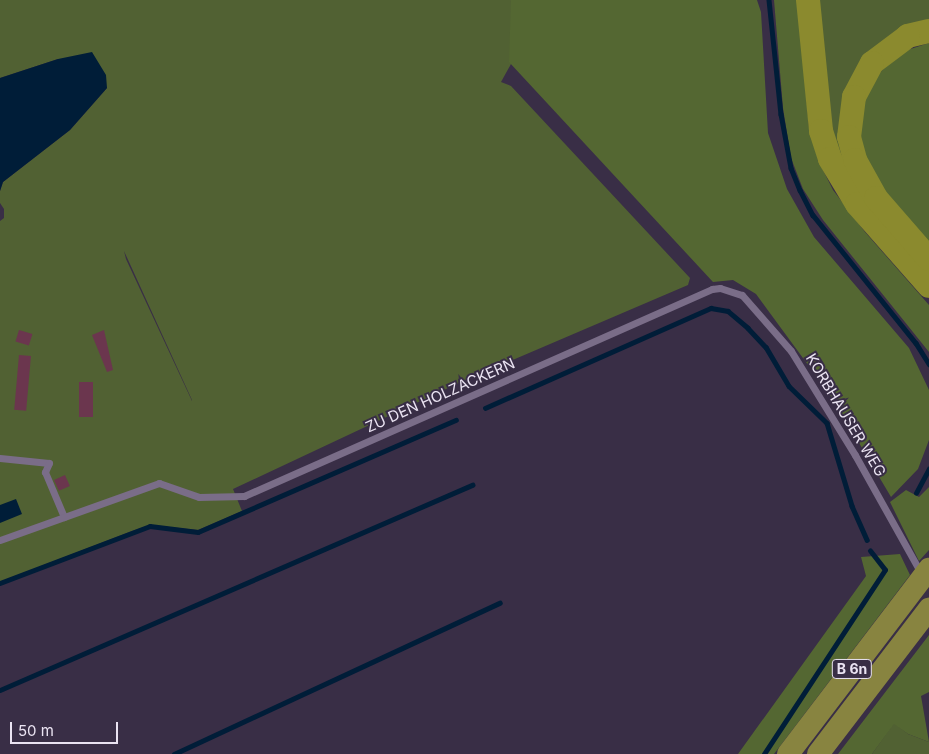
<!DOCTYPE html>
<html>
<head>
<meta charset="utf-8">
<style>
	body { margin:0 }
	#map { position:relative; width:929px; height:754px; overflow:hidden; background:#392e46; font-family:Inter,sans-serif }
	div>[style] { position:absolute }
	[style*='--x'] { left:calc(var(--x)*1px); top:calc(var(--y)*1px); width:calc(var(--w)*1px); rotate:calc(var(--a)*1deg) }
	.green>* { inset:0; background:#516133 }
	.forest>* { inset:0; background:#546732 }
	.water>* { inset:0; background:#001d38 }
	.stream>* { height:4.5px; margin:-2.25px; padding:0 2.25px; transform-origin:2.25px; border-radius:2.25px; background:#001d38 }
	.building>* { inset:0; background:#6b364e; transform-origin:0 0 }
	.service>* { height:7px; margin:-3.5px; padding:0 3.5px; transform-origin:3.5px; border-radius:3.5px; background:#7a6d88 }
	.trunk>* { height:22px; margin:-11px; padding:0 11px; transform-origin:11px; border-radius:11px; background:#888440 }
	.motorway>* { height:24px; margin:-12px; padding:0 12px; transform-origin:12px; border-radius:12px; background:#8b8a2e }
	span { translate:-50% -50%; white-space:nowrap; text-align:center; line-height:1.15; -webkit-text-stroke:4px #392e46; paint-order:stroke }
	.shield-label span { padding:1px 4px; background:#392e46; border:1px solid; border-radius:4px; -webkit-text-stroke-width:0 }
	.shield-label { font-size:14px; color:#eae3f2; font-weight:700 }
	.street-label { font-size:15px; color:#eae3f2 }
	.scale { position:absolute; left:10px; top:722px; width:108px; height:22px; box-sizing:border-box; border:2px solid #eae3f2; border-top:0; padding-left:6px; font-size:15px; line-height:18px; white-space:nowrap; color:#eae3f2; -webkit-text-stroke:4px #392e46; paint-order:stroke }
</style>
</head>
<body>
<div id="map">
	<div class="green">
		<div style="clip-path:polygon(evenodd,0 0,511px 0,511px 64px,501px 82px,511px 86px,690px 278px,688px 285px,461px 382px,233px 489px,242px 511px,198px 530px,150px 525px,132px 531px,0 582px,0 221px,4px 218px,4px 209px,0 203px,0 191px,3px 182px,70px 130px,107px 88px,58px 59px,0 78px,0 0,124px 251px,192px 400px,192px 401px,126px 259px,124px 251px)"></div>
		<div style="clip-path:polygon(817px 0,929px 0,929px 22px,890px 36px,848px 162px,834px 152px)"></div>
		<div style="clip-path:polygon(894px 723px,908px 734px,929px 742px,929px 754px,872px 754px)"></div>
	</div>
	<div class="forest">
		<div style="clip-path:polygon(511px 0,757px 0,761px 12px,768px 133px,787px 189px,814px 237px,909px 348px,929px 390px,929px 440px,918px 469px,891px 497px,833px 399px,756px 294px,733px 280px,713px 282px,509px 62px)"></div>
		<div style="clip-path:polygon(774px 0,798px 0,809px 128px,819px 162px,833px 190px,865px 232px,929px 305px,929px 352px,823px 220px,803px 189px,791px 158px,783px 108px)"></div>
		<div style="clip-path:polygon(929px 43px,929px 245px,890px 199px,868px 167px,858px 134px,859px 104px,875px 78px,898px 53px)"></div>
		<div style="clip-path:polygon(929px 487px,929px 550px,919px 561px,890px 502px,906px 490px,919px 497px)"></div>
		<div style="clip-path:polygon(900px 554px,910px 575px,774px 754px,738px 754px,866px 576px,861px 557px)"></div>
		<div style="clip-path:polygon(929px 635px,929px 692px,921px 696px,929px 742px,908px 734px,894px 724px,872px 754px,838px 754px)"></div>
	</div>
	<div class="water">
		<div style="clip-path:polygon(92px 52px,106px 75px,107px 88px,70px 130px,3px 182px,0 191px,0 78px,58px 59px)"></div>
		<div style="clip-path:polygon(16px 499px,22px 514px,0 523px,0 505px)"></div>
	</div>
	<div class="stream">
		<div style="--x:769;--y:0;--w:115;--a:84"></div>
		<div style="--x:781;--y:114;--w:55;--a:79.5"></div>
		<div style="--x:791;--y:168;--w:24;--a:68"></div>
		<div style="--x:800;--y:190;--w:28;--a:63"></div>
		<div style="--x:813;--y:215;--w:164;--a:51.2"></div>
		<div style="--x:916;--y:343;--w:25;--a:58"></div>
		<div style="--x:485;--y:408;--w:247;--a:-23.9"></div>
		<div style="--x:711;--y:308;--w:17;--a:10"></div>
		<div style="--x:728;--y:311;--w:26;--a:40"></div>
		<div style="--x:748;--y:328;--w:26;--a:47"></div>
		<div style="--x:766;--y:347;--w:45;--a:59.5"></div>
		<div style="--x:789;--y:386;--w:53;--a:44.2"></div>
		<div style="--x:827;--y:423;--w:87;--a:73.2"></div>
		<div style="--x:852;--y:506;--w:37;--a:66"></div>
		<div style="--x:916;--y:493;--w:27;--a:-62"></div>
		<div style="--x:0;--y:583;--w:160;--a:-20.8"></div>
		<div style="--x:150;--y:526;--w:48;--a:7.1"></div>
		<div style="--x:198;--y:532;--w:281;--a:-23.5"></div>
		<div style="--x:0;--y:690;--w:515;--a:-23.48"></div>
		<div style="--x:174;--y:754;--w:359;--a:-24.9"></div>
		<div style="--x:764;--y:754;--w:220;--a:-56.7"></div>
		<div style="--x:885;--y:570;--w:24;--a:-128"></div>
	</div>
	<div class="building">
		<div style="left:19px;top:330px;width:14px;height:12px;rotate:17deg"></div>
		<div style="clip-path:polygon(104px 330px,113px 370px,107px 372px,92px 335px)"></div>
		<div style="left:19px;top:355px;width:12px;height:55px;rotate:5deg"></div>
		<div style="left:79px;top:382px;width:14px;height:35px"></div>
		<div style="left:65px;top:475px;width:12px;height:12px;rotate:66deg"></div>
	</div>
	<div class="service">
		<div style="--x:0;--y:458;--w:49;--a:5.8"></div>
		<div style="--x:49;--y:463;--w:10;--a:114"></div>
		<div style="--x:45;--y:472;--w:49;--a:67.1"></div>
		<div style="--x:0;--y:540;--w:169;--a:-19.7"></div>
		<div style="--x:159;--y:483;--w:42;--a:19.3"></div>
		<div style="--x:199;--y:497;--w:45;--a:-1.3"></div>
		<div style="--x:244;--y:496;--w:512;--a:-23.86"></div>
		<div style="--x:712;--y:289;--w:8;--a:-7"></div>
		<div style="--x:720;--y:288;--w:23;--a:18"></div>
		<div style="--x:742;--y:295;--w:74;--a:48.8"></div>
		<div style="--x:791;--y:351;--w:122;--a:58.4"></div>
		<div style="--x:855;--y:455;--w:137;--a:60.8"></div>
	</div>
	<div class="trunk">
		<div style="--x:788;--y:754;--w:233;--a:-52.7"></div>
		<div style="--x:818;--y:754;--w:183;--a:-52.6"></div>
	</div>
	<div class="motorway">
		<div style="--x:808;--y:0;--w:132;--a:84.3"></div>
		<div style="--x:821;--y:131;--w:29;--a:72"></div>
		<div style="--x:830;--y:159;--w:52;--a:59"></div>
		<div style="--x:857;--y:204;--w:109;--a:48.7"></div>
		<div style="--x:929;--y:31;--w:22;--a:167"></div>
		<div style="--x:908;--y:36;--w:45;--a:143.1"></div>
		<div style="--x:872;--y:63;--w:38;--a:118"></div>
		<div style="--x:854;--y:97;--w:40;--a:97.1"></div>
		<div style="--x:849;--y:137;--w:24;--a:75"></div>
		<div style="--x:855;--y:160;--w:43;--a:61.1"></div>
		<div style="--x:876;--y:198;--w:81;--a:49"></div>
	</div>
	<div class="shield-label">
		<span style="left:852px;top:669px">B 6n</span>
	</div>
	<div class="street-label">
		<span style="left:440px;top:395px;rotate:-24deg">ZU DEN HOLZACKERN</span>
		<span style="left:846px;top:415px;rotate:59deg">KORBHAUSER WEG</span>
	</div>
	<div class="scale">50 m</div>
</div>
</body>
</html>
